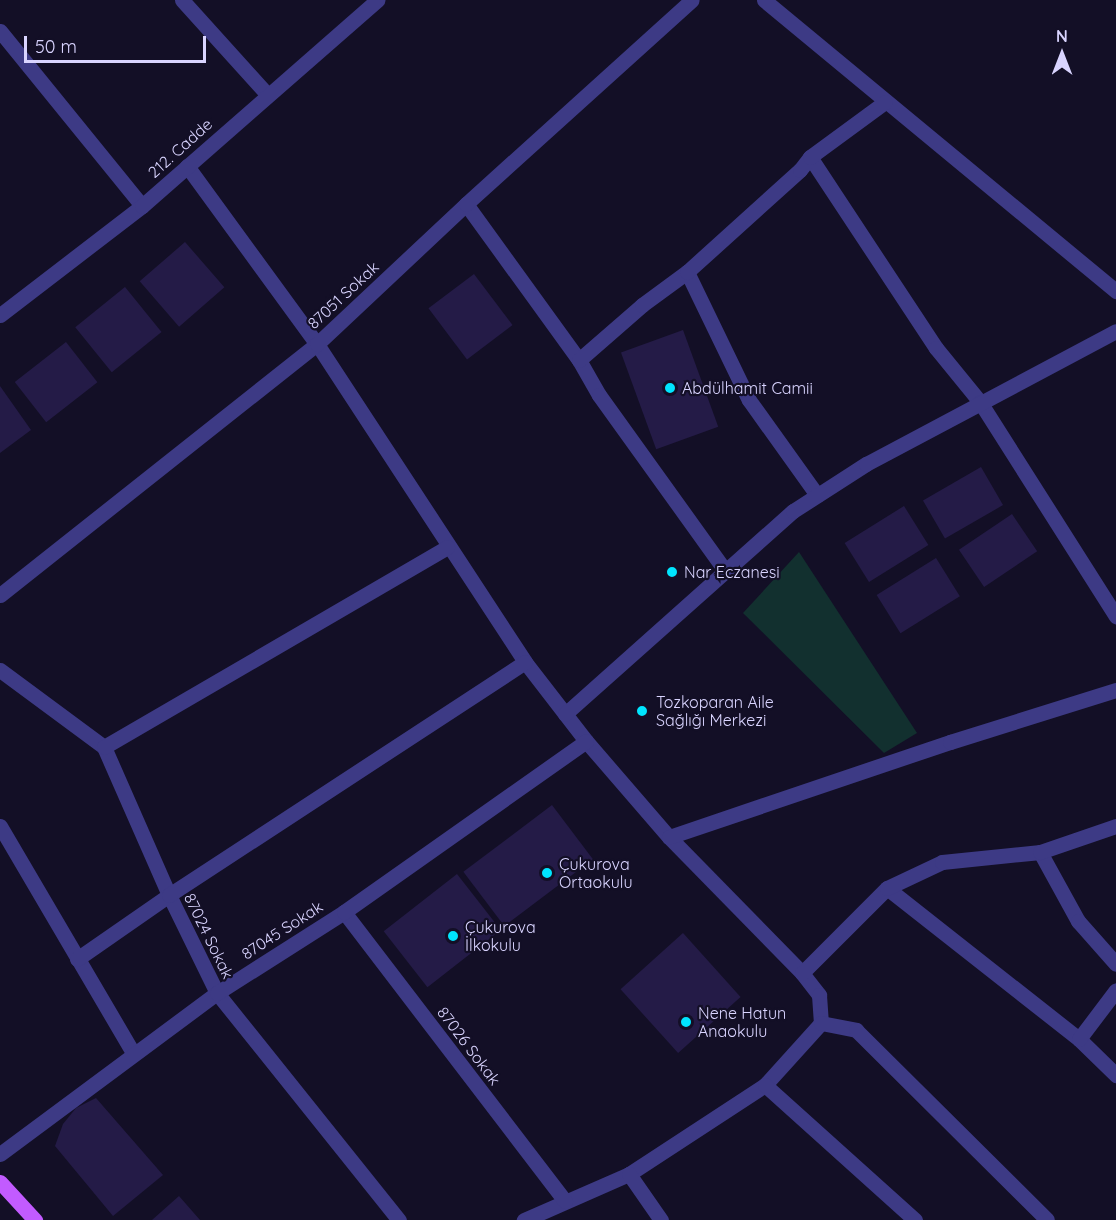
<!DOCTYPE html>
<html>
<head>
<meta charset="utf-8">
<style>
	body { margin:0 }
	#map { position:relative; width:1116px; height:1220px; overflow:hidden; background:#130f26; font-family:Quicksand,sans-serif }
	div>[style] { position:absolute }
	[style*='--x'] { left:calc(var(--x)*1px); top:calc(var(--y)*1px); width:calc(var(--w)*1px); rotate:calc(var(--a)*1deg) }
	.green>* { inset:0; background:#12302f }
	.building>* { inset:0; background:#241b47; transform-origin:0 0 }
	.minor>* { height:15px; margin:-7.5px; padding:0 7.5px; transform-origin:7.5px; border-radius:7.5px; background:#3d3a85 }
	.major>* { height:15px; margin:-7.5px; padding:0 7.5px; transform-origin:7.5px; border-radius:7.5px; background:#c25bff }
	.dots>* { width:16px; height:16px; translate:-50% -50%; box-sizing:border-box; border:3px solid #130f26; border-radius:50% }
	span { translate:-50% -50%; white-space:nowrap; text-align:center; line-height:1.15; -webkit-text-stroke:4.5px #130f26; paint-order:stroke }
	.street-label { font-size:16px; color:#d9d4ff }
	.poi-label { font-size:16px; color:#d9d4ff }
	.left { translate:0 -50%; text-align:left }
	.north { position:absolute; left:1032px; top:24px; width:60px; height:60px; -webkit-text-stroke:4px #130f26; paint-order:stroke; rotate:0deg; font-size:16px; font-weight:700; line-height:24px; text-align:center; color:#d9d4ff }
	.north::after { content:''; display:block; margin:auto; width:21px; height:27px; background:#d9d4ff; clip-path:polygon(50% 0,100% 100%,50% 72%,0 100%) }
	.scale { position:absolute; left:24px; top:36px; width:182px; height:27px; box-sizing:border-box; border:3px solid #d9d4ff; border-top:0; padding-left:8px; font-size:18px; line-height:21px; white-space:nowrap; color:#d9d4ff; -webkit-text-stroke:4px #130f26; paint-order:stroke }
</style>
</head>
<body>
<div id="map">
	<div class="green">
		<div style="clip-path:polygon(799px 552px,917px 733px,884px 753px,743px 613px)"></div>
	</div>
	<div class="building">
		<div style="left:185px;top:242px;width:60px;height:60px;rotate:49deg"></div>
		<div style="left:474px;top:274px;width:64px;height:57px;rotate:53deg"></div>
		<div style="left:125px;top:287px;width:58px;height:64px;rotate:51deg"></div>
		<div style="left:683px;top:330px;width:103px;height:66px;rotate:70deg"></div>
		<div style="left:66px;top:342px;width:51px;height:65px;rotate:52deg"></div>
		<div style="clip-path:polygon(0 386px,31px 430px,0 453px)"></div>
		<div style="left:981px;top:467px;width:44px;height:67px;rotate:60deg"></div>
		<div style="left:904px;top:506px;width:46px;height:70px;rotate:58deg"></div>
		<div style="left:1012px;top:514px;width:45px;height:64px;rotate:56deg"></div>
		<div style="left:936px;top:558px;width:45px;height:70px;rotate:58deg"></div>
		<div style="left:552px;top:805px;width:68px;height:111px;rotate:53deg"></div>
		<div style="left:457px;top:874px;width:71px;height:93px;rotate:52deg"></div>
		<div style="left:683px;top:933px;width:86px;height:84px;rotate:48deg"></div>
		<div style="clip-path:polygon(96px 1098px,163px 1175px,113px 1216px,55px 1146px,63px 1124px,76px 1108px)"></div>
		<div style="clip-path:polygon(179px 1196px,200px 1220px,152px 1220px)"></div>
	</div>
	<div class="minor">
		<div style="--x:182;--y:0;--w:127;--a:47.9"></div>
		<div style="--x:764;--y:0;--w:457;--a:39.6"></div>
		<div style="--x:0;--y:31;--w:225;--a:50.9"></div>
		<div style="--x:810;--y:157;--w:229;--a:56.6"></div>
		<div style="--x:936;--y:348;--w:70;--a:50.8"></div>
		<div style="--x:980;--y:402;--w:254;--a:57.6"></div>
		<div style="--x:187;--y:166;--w:220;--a:53.9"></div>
		<div style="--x:317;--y:344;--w:380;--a:56.8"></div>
		<div style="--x:525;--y:662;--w:100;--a:52.3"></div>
		<div style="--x:586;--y:741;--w:127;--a:49.2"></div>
		<div style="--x:669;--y:837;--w:190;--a:45.6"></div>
		<div style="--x:802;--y:973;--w:28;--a:52"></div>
		<div style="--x:819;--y:995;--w:28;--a:86"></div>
		<div style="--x:821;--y:1023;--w:84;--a:132.1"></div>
		<div style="--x:765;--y:1085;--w:163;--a:146.8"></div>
		<div style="--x:629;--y:1174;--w:115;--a:156.3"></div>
		<div style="--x:466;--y:204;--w:193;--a:54.1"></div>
		<div style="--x:579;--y:360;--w:40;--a:60.3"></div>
		<div style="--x:599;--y:395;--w:218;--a:54.3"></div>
		<div style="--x:687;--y:272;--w:142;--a:64.2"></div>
		<div style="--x:749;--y:400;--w:117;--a:54.4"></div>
		<div style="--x:0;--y:315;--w:179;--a:-37.5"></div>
		<div style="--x:142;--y:206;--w:313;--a:-41.2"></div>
		<div style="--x:579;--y:360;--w:84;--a:-41.1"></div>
		<div style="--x:642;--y:305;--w:56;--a:-36.3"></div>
		<div style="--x:687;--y:272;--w:152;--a:-42.1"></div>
		<div style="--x:800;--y:170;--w:16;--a:-52"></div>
		<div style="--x:810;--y:157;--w:93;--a:-36.3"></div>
		<div style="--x:0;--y:595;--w:404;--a:-38.4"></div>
		<div style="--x:317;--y:344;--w:204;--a:-43.2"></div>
		<div style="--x:466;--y:204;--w:304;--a:-42.1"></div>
		<div style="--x:0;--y:670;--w:129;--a:36.5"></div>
		<div style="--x:104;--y:747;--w:162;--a:66.3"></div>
		<div style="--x:169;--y:895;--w:109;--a:63.9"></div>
		<div style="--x:217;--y:993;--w:291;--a:51.3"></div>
		<div style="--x:565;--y:714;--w:305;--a:-41.7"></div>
		<div style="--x:793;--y:511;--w:87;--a:-32.8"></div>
		<div style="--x:866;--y:464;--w:283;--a:-28"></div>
		<div style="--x:104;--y:747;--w:397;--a:-30.2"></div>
		<div style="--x:0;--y:826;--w:264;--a:59.6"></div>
		<div style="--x:669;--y:837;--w:297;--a:-18.7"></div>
		<div style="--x:950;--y:742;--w:174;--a:-17.4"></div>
		<div style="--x:1040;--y:852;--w:79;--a:61.2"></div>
		<div style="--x:1078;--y:921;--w:57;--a:48.5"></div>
		<div style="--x:887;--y:888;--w:244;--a:38.2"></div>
		<div style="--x:1079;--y:1039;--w:52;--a:44.2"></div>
		<div style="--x:344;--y:912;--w:364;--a:52.6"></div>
		<div style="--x:77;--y:959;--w:112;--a:-34.8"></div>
		<div style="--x:169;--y:895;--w:425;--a:-33.2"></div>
		<div style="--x:802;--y:973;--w:120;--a:-45"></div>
		<div style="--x:887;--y:888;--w:61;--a:-25.3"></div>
		<div style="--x:942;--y:862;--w:99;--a:-5.8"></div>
		<div style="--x:1040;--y:852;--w:80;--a:-18.9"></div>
		<div style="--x:821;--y:1023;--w:36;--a:11"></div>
		<div style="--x:856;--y:1030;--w:269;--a:44.8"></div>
		<div style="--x:1079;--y:1039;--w:61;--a:-52.9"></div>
		<div style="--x:765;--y:1085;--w:202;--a:42"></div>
		<div style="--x:0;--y:1154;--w:270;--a:-36.6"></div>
		<div style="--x:217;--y:993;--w:151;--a:-32.5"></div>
		<div style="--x:344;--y:912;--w:296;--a:-35.2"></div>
		<div style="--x:629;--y:1174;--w:56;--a:55.2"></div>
	</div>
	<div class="major">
		<div style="--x:0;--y:1182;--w:52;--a:47.4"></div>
	</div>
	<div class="dots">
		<div style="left:670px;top:388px;background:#00e5ff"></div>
		<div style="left:672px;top:572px;background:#00e5ff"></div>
		<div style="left:642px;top:711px;background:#00e5ff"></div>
		<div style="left:547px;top:873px;background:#00e5ff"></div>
		<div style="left:453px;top:936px;background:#00e5ff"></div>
		<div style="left:686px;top:1022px;background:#00e5ff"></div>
	</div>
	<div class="street-label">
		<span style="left:180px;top:148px;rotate:-42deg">212. Cadde</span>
		<span style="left:343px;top:295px;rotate:-43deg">87051 Sokak</span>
		<span style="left:282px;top:930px;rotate:-33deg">87045 Sokak</span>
		<span style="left:209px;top:936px;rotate:64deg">87024 Sokak</span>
		<span style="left:469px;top:1046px;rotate:53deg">87026 Sokak</span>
	</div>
	<div class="poi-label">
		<span class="left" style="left:682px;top:388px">Abdülhamit Camii</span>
		<span class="left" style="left:684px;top:572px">Nar Eczanesi</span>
		<span class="left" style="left:656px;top:711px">Tozkoparan Aile<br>Sağlığı Merkezi</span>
		<span class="left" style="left:559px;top:873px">Çukurova<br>Ortaokulu</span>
		<span class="left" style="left:465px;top:936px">Çukurova<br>İlkokulu</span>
		<span class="left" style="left:698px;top:1022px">Nene Hatun<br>Anaokulu</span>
	</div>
	<div class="north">N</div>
	<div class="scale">50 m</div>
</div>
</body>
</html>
